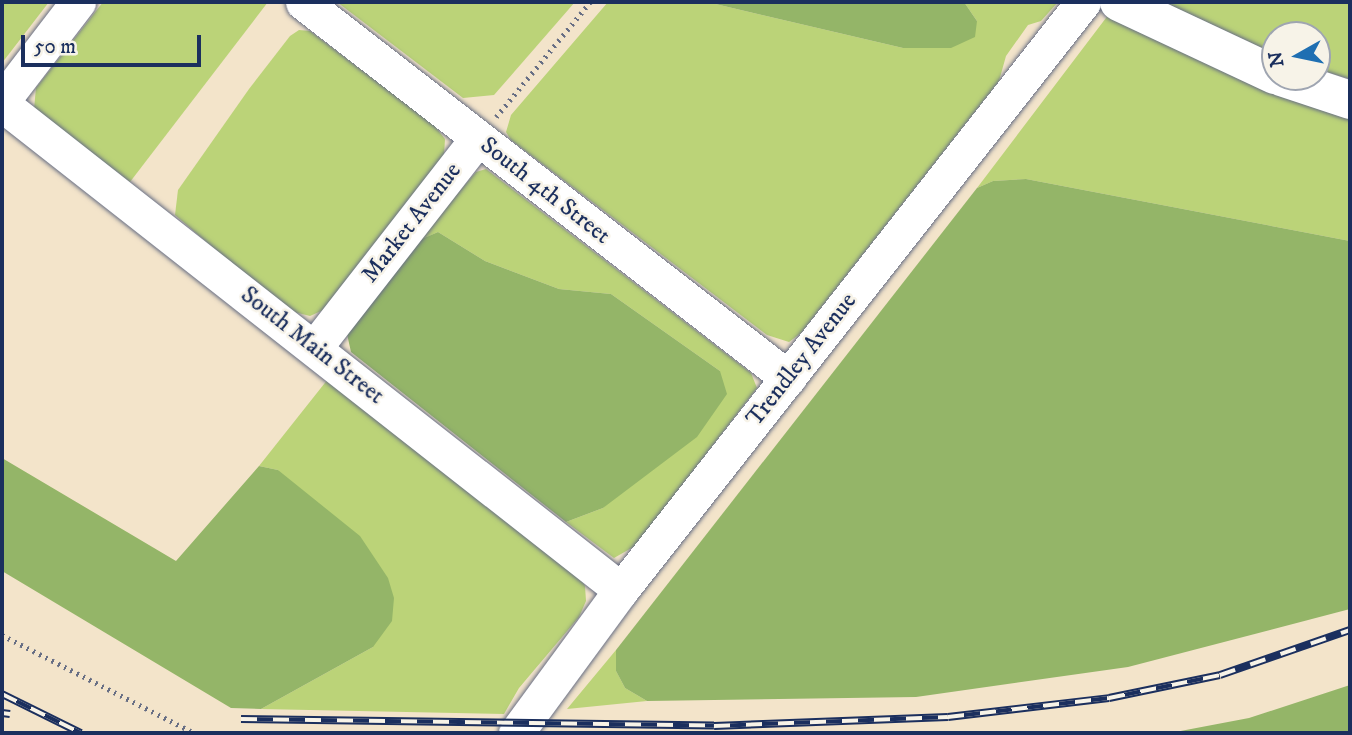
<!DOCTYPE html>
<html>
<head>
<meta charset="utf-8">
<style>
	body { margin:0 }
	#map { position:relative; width:1352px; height:735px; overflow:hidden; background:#f3e4ca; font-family:"IM FELL DW Pica",serif }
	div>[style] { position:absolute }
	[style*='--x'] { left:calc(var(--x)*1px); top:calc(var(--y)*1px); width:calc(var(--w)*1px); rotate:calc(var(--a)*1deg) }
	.green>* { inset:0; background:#bbd378 }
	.forest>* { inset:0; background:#94b568 }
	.path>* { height:4.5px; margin-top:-2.25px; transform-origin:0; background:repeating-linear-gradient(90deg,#676e84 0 2px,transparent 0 7px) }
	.roads { filter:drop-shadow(0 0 2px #676e84) drop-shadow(0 0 2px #676e84) }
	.minor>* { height:35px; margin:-17.5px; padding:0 17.5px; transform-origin:17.5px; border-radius:17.5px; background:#fff }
	.highway>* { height:38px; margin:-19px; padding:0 19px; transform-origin:19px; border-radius:19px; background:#fff }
	.rail>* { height:8px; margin-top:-4px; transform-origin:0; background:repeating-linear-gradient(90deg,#f7f3e8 0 16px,#1b2f5e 0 32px); box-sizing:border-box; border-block:2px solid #1b2f5e }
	span { translate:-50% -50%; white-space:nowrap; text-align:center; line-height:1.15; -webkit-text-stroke:5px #f7f3e8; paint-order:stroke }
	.street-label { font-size:24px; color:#1b2f5e }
	.frame { position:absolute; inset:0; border:4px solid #1b2f5e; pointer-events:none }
	.north { position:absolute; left:1261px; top:21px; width:70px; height:70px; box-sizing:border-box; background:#f7f3e8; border:2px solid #9fa5b1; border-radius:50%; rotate:261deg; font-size:19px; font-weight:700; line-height:28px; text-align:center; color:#1b2f5e }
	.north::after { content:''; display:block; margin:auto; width:24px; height:32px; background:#1f6fb2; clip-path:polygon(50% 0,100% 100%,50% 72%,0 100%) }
	.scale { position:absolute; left:21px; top:35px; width:180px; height:32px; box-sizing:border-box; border:4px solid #1b2f5e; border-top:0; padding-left:9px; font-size:21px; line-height:24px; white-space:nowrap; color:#1b2f5e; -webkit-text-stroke:5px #f7f3e8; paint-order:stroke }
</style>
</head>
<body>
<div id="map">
	<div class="green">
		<div style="clip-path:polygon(2px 2px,49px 2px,2px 63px)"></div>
		<div style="clip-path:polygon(103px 2px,268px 2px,130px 182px,34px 109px,36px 88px)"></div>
		<div style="clip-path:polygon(337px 2px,575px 2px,494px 95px,463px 98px)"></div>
		<div style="clip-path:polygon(608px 2px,707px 2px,903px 48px,977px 21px,964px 2px,1058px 2px,1041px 21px,1028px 25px,1006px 56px,999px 81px,801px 333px,789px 342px,767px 335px,511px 140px,506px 132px,511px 115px)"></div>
		<div style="clip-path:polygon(1163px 2px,1350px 2px,1350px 79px,1317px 69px,1317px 35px,1275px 35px,1275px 54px)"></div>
		<div style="clip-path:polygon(1112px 10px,1350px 113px,1350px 241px,1026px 179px,993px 181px,977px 188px)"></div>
		<div style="clip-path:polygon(299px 30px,310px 31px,433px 124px,445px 139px,444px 155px,330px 307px,310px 316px,286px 310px,175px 215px,178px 190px,249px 89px,290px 36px)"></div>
		<div style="clip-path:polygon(486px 169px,751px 373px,757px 388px,635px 546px,614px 558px,566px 522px,603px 508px,720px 371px,611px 294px,559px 289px,485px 261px,438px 232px,416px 242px,476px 172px)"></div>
		<div style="clip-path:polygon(328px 379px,578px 574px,585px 586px,586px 601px,579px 617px,519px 688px,504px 714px,261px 709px,373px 647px,278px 470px,259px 466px)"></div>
		<div style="clip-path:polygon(616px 650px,616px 671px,625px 688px,647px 701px,567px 709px)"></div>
	</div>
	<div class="forest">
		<div style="clip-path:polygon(707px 2px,964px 2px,977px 21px,975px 37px,951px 48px,903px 48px)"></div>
		<div style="clip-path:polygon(1026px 179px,1350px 241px,1350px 609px,1128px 667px,916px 697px,647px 701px,625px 688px,616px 671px,616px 650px,977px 188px,993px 181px)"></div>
		<div style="clip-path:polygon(438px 232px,485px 261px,559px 289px,611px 294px,720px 371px,727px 394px,697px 437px,603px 508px,566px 522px,351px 352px,347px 334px,352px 320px,415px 242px)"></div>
		<div style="clip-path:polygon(2px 458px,176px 561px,259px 466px,278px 470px,360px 536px,388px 578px,394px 598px,392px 621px,373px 647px,261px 709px,231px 708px,2px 571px)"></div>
		<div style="clip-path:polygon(1350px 685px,1350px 733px,1170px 733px,1249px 718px)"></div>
	</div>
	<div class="path">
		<div style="--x:496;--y:117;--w:149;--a:-50.7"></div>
		<div style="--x:2;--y:635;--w:216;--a:27"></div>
	</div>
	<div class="roads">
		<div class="minor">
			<div style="--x:303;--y:2;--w:614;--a:37.78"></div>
			<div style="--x:2;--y:101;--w:125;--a:-52.5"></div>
			<div style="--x:2;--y:104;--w:787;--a:38.14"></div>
			<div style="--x:315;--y:347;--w:264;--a:-52.1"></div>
			<div style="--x:516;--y:733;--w:177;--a:-53.7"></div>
			<div style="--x:621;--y:590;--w:748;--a:-51.84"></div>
		</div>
		<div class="highway">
			<div style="--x:1119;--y:2;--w:172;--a:25.1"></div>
			<div style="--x:1281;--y:77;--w:73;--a:18.4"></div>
		</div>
	</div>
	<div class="rail">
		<div style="--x:2;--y:694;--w:88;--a:26.3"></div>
		<div style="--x:2;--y:713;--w:8;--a:7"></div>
		<div style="--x:241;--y:719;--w:473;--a:0.8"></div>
		<div style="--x:714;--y:726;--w:234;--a:-2.2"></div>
		<div style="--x:948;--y:717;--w:162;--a:-6.7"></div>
		<div style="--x:1109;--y:698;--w:113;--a:-11.7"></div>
		<div style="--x:1220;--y:675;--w:138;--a:-19.1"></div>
	</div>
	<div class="street-label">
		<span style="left:545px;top:191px;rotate:38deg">South 4th Street</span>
		<span style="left:412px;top:223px;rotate:-52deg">Market Avenue</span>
		<span style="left:312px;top:346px;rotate:38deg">South Main Street</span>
		<span style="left:802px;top:360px;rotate:-52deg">Trendley Avenue</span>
	</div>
	<div class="frame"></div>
	<div class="north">N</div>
	<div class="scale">50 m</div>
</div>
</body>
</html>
